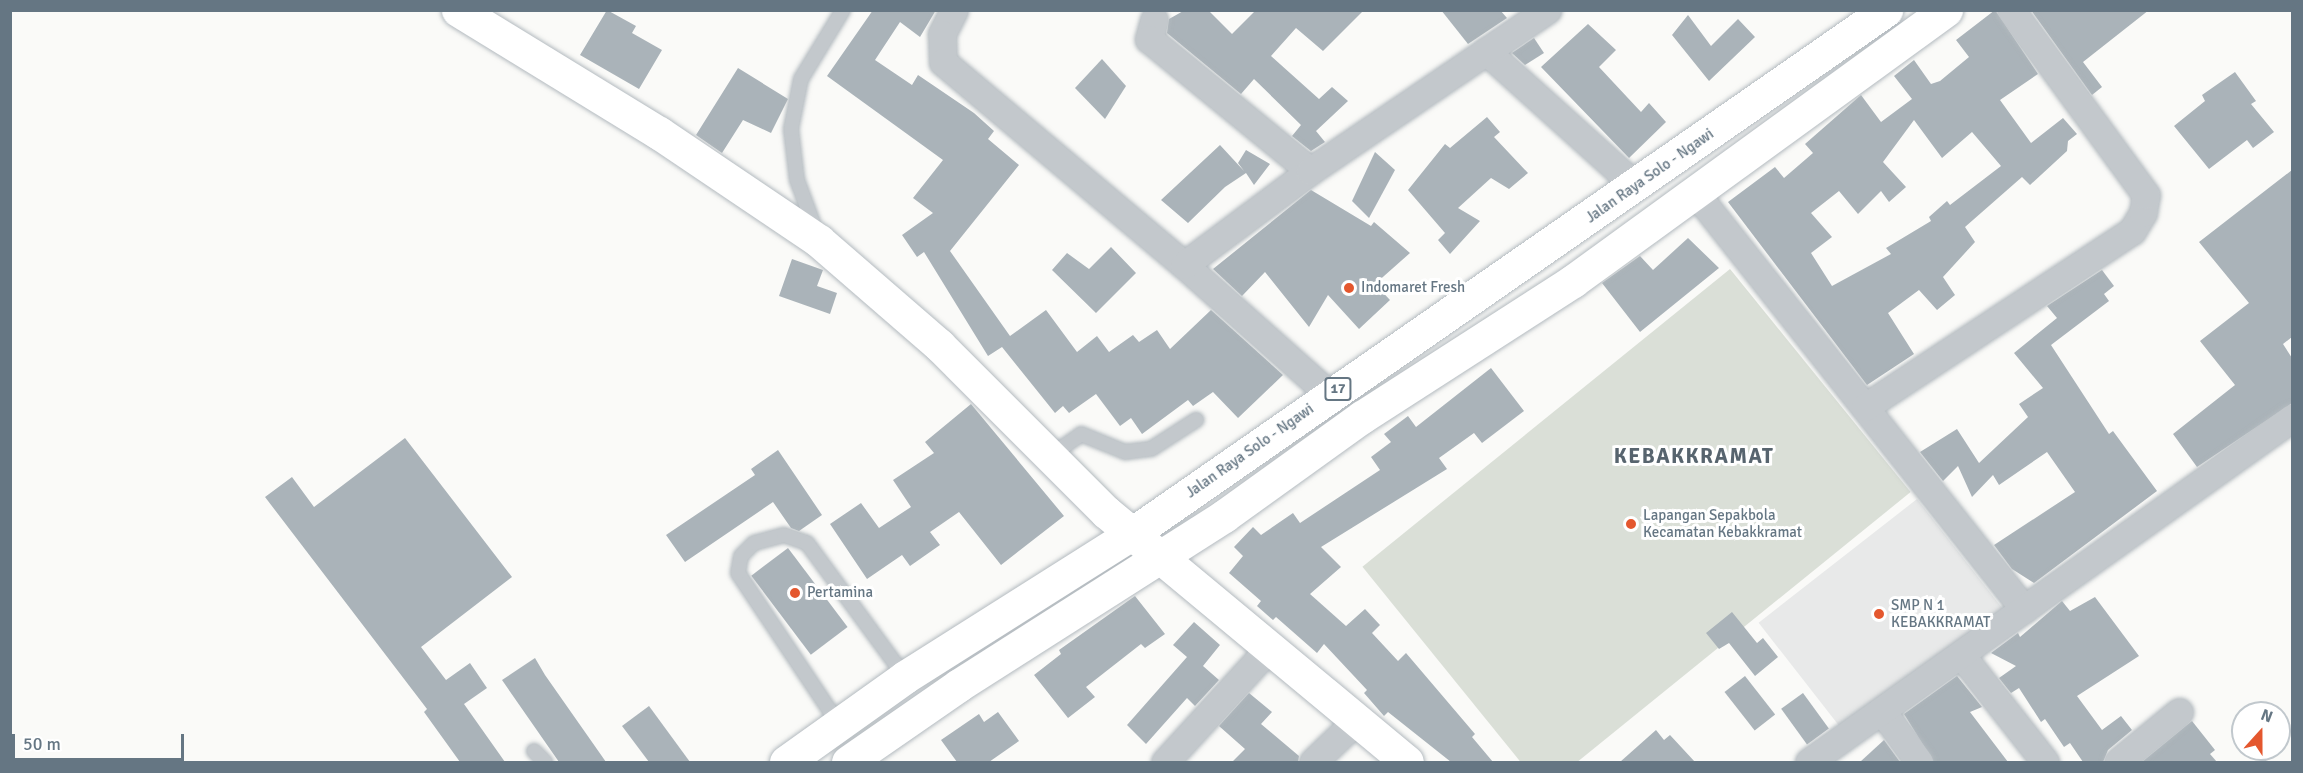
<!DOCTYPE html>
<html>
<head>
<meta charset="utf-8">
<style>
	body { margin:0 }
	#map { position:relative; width:2303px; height:773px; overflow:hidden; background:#fafaf8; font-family:Signika,sans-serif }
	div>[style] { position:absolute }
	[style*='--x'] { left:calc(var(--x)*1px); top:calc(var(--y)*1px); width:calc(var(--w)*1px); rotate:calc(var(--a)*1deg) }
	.built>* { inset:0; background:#e8e9e9; transform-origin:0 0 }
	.green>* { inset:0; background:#dadfd7; transform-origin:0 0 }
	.building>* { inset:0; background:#aab3b9; transform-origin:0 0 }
	.roads { filter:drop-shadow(0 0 2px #b3babf) drop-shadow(0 0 2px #b3babf) }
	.lane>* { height:14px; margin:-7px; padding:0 7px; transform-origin:7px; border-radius:7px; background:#c3c8cc }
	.street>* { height:27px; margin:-13.5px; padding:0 13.5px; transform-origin:13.5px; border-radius:13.5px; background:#c3c8cc }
	.secondary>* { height:33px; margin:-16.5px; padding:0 16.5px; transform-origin:16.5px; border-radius:16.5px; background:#fff }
	.highway>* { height:33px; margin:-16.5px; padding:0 16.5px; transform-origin:16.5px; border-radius:16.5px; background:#fff }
	.dots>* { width:16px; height:16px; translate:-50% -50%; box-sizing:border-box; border:3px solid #fff; border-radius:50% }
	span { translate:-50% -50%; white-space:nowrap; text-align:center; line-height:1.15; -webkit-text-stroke:6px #fff; paint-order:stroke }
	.shield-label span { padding:2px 4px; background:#fff; border:2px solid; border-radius:4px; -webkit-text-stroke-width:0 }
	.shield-label { font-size:14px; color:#657683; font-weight:700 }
	.street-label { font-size:15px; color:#657683 }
	.poi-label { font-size:15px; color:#657683 }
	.left { translate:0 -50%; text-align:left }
	.district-label { font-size:21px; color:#57646e; font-weight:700; letter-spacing:1.5px }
	.frame { position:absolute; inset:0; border:12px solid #657683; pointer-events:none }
	.north { position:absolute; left:2231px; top:701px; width:60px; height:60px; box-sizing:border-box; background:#fff; border:2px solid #c1c8cd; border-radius:50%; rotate:21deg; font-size:16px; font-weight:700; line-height:24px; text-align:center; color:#657683 }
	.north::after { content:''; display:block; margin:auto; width:21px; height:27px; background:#e4572e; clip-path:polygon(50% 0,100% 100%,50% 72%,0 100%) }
	.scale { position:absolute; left:12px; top:734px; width:172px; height:27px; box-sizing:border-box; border:3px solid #657683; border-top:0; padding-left:8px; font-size:18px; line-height:21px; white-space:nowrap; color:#657683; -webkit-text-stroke:4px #fff; paint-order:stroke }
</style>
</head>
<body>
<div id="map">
	<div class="built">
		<div style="left:1917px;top:499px;width:143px;height:201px;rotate:52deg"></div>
	</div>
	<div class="green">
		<div style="left:1730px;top:269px;width:287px;height:473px;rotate:51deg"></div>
	</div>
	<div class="building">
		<div style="clip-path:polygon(607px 10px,636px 26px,632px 33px,662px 50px,639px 89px,580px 55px)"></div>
		<div style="clip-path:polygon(873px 10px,936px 10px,920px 37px,900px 22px,875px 60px,912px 85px,918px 75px,974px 113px,994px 131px,988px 139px,1019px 165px,950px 251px,1010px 336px,1046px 310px,1077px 352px,1097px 336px,1109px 352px,1133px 335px,1139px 342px,1157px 330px,1170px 349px,1211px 310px,1283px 375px,1238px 418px,1213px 392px,1193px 406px,1188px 400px,1142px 434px,1131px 418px,1120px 426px,1096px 394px,1069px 413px,1063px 406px,1055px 413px,1002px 347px,988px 356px,924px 252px,917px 257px,902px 235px,933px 213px,913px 198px,943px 160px,827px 76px)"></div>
		<div style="clip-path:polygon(1185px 10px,1208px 10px,1232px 34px,1256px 10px,1364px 10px,1323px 51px,1296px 28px,1271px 56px,1319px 99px,1332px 87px,1348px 101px,1316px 131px,1325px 142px,1311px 151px,1292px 136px,1301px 125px,1254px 79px,1241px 94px,1167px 33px,1169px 19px)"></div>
		<div style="clip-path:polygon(1441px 10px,1500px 10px,1507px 18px,1468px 44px)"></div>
		<div style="clip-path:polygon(evenodd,1995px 10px,2038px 74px,2000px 100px,2031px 143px,2063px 118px,2077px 134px,2068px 141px,2067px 151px,2030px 185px,2022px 177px,1965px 227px,1975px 242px,1943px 277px,1955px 295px,1937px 310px,1919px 290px,1888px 313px,1914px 354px,1867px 385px,1728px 202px,1775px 167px,1784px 178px,1813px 153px,1805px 144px,1861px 95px,1881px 122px,1912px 99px,1894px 76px,1914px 60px,1931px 84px,1940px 81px,1969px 57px,1956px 40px,1995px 10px,1914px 120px,1942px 158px,1972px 132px,2001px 166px,1950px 205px,1947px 201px,1929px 217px,1931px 221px,1886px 248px,1891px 254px,1832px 286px,1811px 253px,1832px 237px,1811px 213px,1839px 191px,1858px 214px,1881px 191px,1889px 202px,1906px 187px,1883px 162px,1914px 120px)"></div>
		<div style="clip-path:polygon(2031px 10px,2149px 10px,2083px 62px,2102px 87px,2092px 95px)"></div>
		<div style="clip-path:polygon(1688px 15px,1711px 46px,1738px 19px,1755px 37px,1709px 81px,1672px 35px)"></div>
		<div style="clip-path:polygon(1588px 24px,1616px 50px,1599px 67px,1641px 112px,1649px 103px,1666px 122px,1629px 158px,1541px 67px)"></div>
		<div style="clip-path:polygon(1534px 38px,1544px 53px,1525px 65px,1512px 53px)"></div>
		<div style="clip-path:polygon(1102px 59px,1126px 86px,1105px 119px,1075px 88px)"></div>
		<div style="clip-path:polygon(738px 68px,788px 99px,771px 133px,743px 120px,722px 153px,696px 135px)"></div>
		<div style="clip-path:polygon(2235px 72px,2256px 101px,2251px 104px,2274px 132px,2253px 148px,2247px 140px,2209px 169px,2174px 126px,2205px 101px,2202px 95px)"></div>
		<div style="clip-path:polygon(1487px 117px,1500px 132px,1494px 137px,1528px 173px,1509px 189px,1491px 178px,1458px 208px,1480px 221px,1450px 254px,1438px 240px,1445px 233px,1408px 190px,1445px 144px,1450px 148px)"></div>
		<div style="clip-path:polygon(1220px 145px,1244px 171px,1238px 163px,1246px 150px,1270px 164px,1254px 185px,1246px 173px,1225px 187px,1188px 223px,1161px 200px)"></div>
		<div style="clip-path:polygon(1375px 152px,1395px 170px,1369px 218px,1352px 201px)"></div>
		<div style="clip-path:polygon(2292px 170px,2292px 337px,2283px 344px,2292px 358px,2292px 403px,2197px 467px,2173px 434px,2235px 385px,2200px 341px,2249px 303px,2199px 242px)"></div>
		<div style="clip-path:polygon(1311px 190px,1371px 226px,1374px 222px,1410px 253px,1375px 284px,1390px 300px,1359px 329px,1328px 295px,1309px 327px,1265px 272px,1242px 296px,1213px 269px)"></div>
		<div style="clip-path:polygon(1688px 238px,1719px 268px,1640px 332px,1602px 283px,1640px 256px,1653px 270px)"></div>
		<div style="clip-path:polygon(1111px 247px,1136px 273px,1096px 313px,1052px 270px,1067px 253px,1089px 269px)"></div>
		<div style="clip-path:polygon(792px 259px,823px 270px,817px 286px,837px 293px,830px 314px,779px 296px)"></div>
		<div style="clip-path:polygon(2102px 270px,2114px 286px,2104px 294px,2109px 301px,2051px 345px,2109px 434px,2113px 431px,2157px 491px,2034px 583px,2012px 569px,1994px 545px,2075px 492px,2047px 452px,1999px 485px,1993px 475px,1972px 497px,1958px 466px,1943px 481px,1920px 452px,1957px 429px,1979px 463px,2028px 417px,2019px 404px,2043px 388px,2014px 353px,2057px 318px,2047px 306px)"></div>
		<div style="clip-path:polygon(1491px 368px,1524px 411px,1482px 443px,1474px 433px,1439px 458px,1447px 469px,1321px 547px,1341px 567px,1310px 594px,1346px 626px,1365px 609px,1380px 625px,1372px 633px,1398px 661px,1406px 653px,1475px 734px,1472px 737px,1493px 762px,1451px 762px,1388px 712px,1384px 716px,1364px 693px,1367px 690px,1324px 644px,1317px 653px,1276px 617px,1273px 620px,1257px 606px,1261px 601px,1229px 573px,1243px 556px,1234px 547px,1253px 527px,1261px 535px,1293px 513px,1300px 523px,1380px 470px,1371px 457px,1391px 442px,1384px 434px,1408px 416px,1416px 427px)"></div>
		<div style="clip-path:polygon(971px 404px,1064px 516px,1001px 565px,959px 512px,930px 532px,940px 545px,910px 566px,902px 555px,867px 579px,830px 524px,861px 503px,879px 528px,911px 507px,893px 480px,934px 453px,925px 442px)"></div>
		<div style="clip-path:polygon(405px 438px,512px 577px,421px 647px,446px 680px,470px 663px,487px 688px,464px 704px,505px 762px,460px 762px,424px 712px,427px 709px,265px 497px,292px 477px,314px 507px)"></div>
		<div style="clip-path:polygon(778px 450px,822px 515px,799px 531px,791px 528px,773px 502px,685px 562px,666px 535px,755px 475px,751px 469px)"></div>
		<div style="left:788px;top:548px;width:99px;height:46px;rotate:53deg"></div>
		<div style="clip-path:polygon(1135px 596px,1165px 634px,1145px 648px,1141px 644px,1086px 687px,1095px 697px,1068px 718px,1034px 675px,1061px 654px,1059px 650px)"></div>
		<div style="clip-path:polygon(2095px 597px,2139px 656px,2077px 696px,2102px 730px,2121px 716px,2132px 730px,2108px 750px,2103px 762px,2083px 762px,2070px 743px,2064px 747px,2045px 719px,2041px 722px,2019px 688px,2011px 693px,1999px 678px,2016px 666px,1991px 653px,2018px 633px,2020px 637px,2062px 601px,2070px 611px)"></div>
		<div style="clip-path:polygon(1732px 612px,1757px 643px,1763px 638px,1778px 657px,1755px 676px,1729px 643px,1719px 649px,1706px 633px)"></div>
		<div style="clip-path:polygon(1194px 622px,1220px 645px,1203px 666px,1219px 680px,1195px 706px,1187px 698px,1146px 744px,1127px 725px,1187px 657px,1173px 645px)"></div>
		<div style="clip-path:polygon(535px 658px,545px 675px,606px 762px,559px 762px,502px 680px)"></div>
		<div style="left:1745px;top:676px;width:49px;height:26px;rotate:52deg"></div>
		<div style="clip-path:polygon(1957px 676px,1982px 707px,1970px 712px,2008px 762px,1934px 762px,1904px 714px)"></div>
		<div style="clip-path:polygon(1249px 693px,1272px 712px,1261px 724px,1299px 756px,1298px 762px,1232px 762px,1245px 749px,1219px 726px)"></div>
		<div style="left:1803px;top:693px;width:44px;height:27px;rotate:54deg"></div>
		<div style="clip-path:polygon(649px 706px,690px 762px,649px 762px,622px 726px)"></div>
		<div style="clip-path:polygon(998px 712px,1019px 741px,989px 762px,957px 762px,941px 740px,979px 714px,984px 722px)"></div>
		<div style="clip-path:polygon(2192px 721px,2215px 750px,2210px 754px,2217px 762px,2142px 762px)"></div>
		<div style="clip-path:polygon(1656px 730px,1664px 740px,1670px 735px,1695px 762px,1620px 762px)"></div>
		<div style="clip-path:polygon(1884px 740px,1900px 762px,1860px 762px)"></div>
	</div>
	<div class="roads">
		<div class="lane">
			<div style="--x:816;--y:231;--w:54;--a:-110.4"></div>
			<div style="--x:797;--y:180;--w:51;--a:-96.7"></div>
			<div style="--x:791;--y:129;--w:51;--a:-78.7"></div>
			<div style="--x:801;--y:79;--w:81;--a:-58.7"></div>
			<div style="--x:1050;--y:456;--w:38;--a:-35"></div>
			<div style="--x:1081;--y:434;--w:48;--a:22.2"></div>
			<div style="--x:1125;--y:452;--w:26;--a:-7"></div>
			<div style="--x:1151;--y:449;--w:54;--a:-32.8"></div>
			<div style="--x:838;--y:723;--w:180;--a:-123.7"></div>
			<div style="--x:738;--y:573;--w:17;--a:-80"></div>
			<div style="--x:741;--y:556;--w:18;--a:-45"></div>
			<div style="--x:754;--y:543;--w:31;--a:-15"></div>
			<div style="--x:784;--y:535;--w:24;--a:19"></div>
			<div style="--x:807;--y:543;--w:166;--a:53.8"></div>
			<div style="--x:534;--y:751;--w:16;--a:45"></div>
		</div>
		<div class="street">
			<div style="--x:954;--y:10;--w:27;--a:117"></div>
			<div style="--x:942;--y:34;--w:28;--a:88"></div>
			<div style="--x:943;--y:62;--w:315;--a:40.1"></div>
			<div style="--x:1154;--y:20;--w:20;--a:105"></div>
			<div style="--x:1149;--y:39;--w:208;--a:39.3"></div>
			<div style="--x:1486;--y:51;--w:202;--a:42"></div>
			<div style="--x:1697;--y:195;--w:528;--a:51.7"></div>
			<div style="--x:1330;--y:395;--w:195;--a:-138.3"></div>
			<div style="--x:1184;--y:265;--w:157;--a:-36.7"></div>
			<div style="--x:1310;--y:171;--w:287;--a:-34.2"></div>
			<div style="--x:1865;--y:407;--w:320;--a:-33.4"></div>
			<div style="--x:2132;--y:231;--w:21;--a:-59"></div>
			<div style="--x:2143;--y:213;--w:18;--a:-81"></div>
			<div style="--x:2146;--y:195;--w:229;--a:-126.1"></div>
			<div style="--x:1962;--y:656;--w:135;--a:51.9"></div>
			<div style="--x:1882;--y:711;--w:63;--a:54"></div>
			<div style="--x:1165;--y:762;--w:156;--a:-47.6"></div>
			<div style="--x:1313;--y:762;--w:61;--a:-43.7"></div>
			<div style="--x:1809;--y:762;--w:593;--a:-35.46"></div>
			<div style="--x:2118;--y:762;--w:79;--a:-39.3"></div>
		</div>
		<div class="secondary">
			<div style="--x:458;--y:10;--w:236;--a:31.5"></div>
			<div style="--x:659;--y:133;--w:193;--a:34"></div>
			<div style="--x:819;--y:241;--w:159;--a:40.9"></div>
			<div style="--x:939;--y:345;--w:236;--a:45"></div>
			<div style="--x:1106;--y:512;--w:391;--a:39.7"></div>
		</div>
		<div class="highway">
			<div style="--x:786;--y:762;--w:146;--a:-35.5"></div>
			<div style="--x:905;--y:677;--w:270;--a:-32.3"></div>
			<div style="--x:1133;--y:533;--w:917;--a:-34.78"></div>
			<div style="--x:848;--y:762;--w:135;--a:-34.7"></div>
			<div style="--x:959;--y:685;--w:314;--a:-32.5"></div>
			<div style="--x:1224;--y:516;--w:170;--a:-35.7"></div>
			<div style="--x:1362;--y:417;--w:251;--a:-32.8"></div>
			<div style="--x:1573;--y:281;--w:461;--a:-36"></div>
		</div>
	</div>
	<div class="dots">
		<div style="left:1349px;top:288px;background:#e4572e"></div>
		<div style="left:1631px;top:524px;background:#e4572e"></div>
		<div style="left:795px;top:593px;background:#e4572e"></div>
		<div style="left:1879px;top:614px;background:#e4572e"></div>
	</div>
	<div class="shield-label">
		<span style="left:1338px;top:389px">17</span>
	</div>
	<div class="street-label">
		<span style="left:1650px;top:176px;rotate:-35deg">Jalan Raya Solo - Ngawi</span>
		<span style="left:1250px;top:451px;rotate:-35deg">Jalan Raya Solo - Ngawi</span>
	</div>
	<div class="poi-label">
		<span class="left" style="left:1361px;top:288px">Indomaret Fresh</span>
		<span class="left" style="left:1643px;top:524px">Lapangan Sepakbola<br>Kecamatan Kebakkramat</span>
		<span class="left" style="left:807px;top:593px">Pertamina</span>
		<span class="left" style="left:1891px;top:614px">SMP N 1<br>KEBAKKRAMAT</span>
	</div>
	<div class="district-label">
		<span style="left:1694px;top:456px">KEBAKKRAMAT</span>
	</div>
	<div class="frame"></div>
	<div class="north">N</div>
	<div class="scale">50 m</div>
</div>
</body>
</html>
